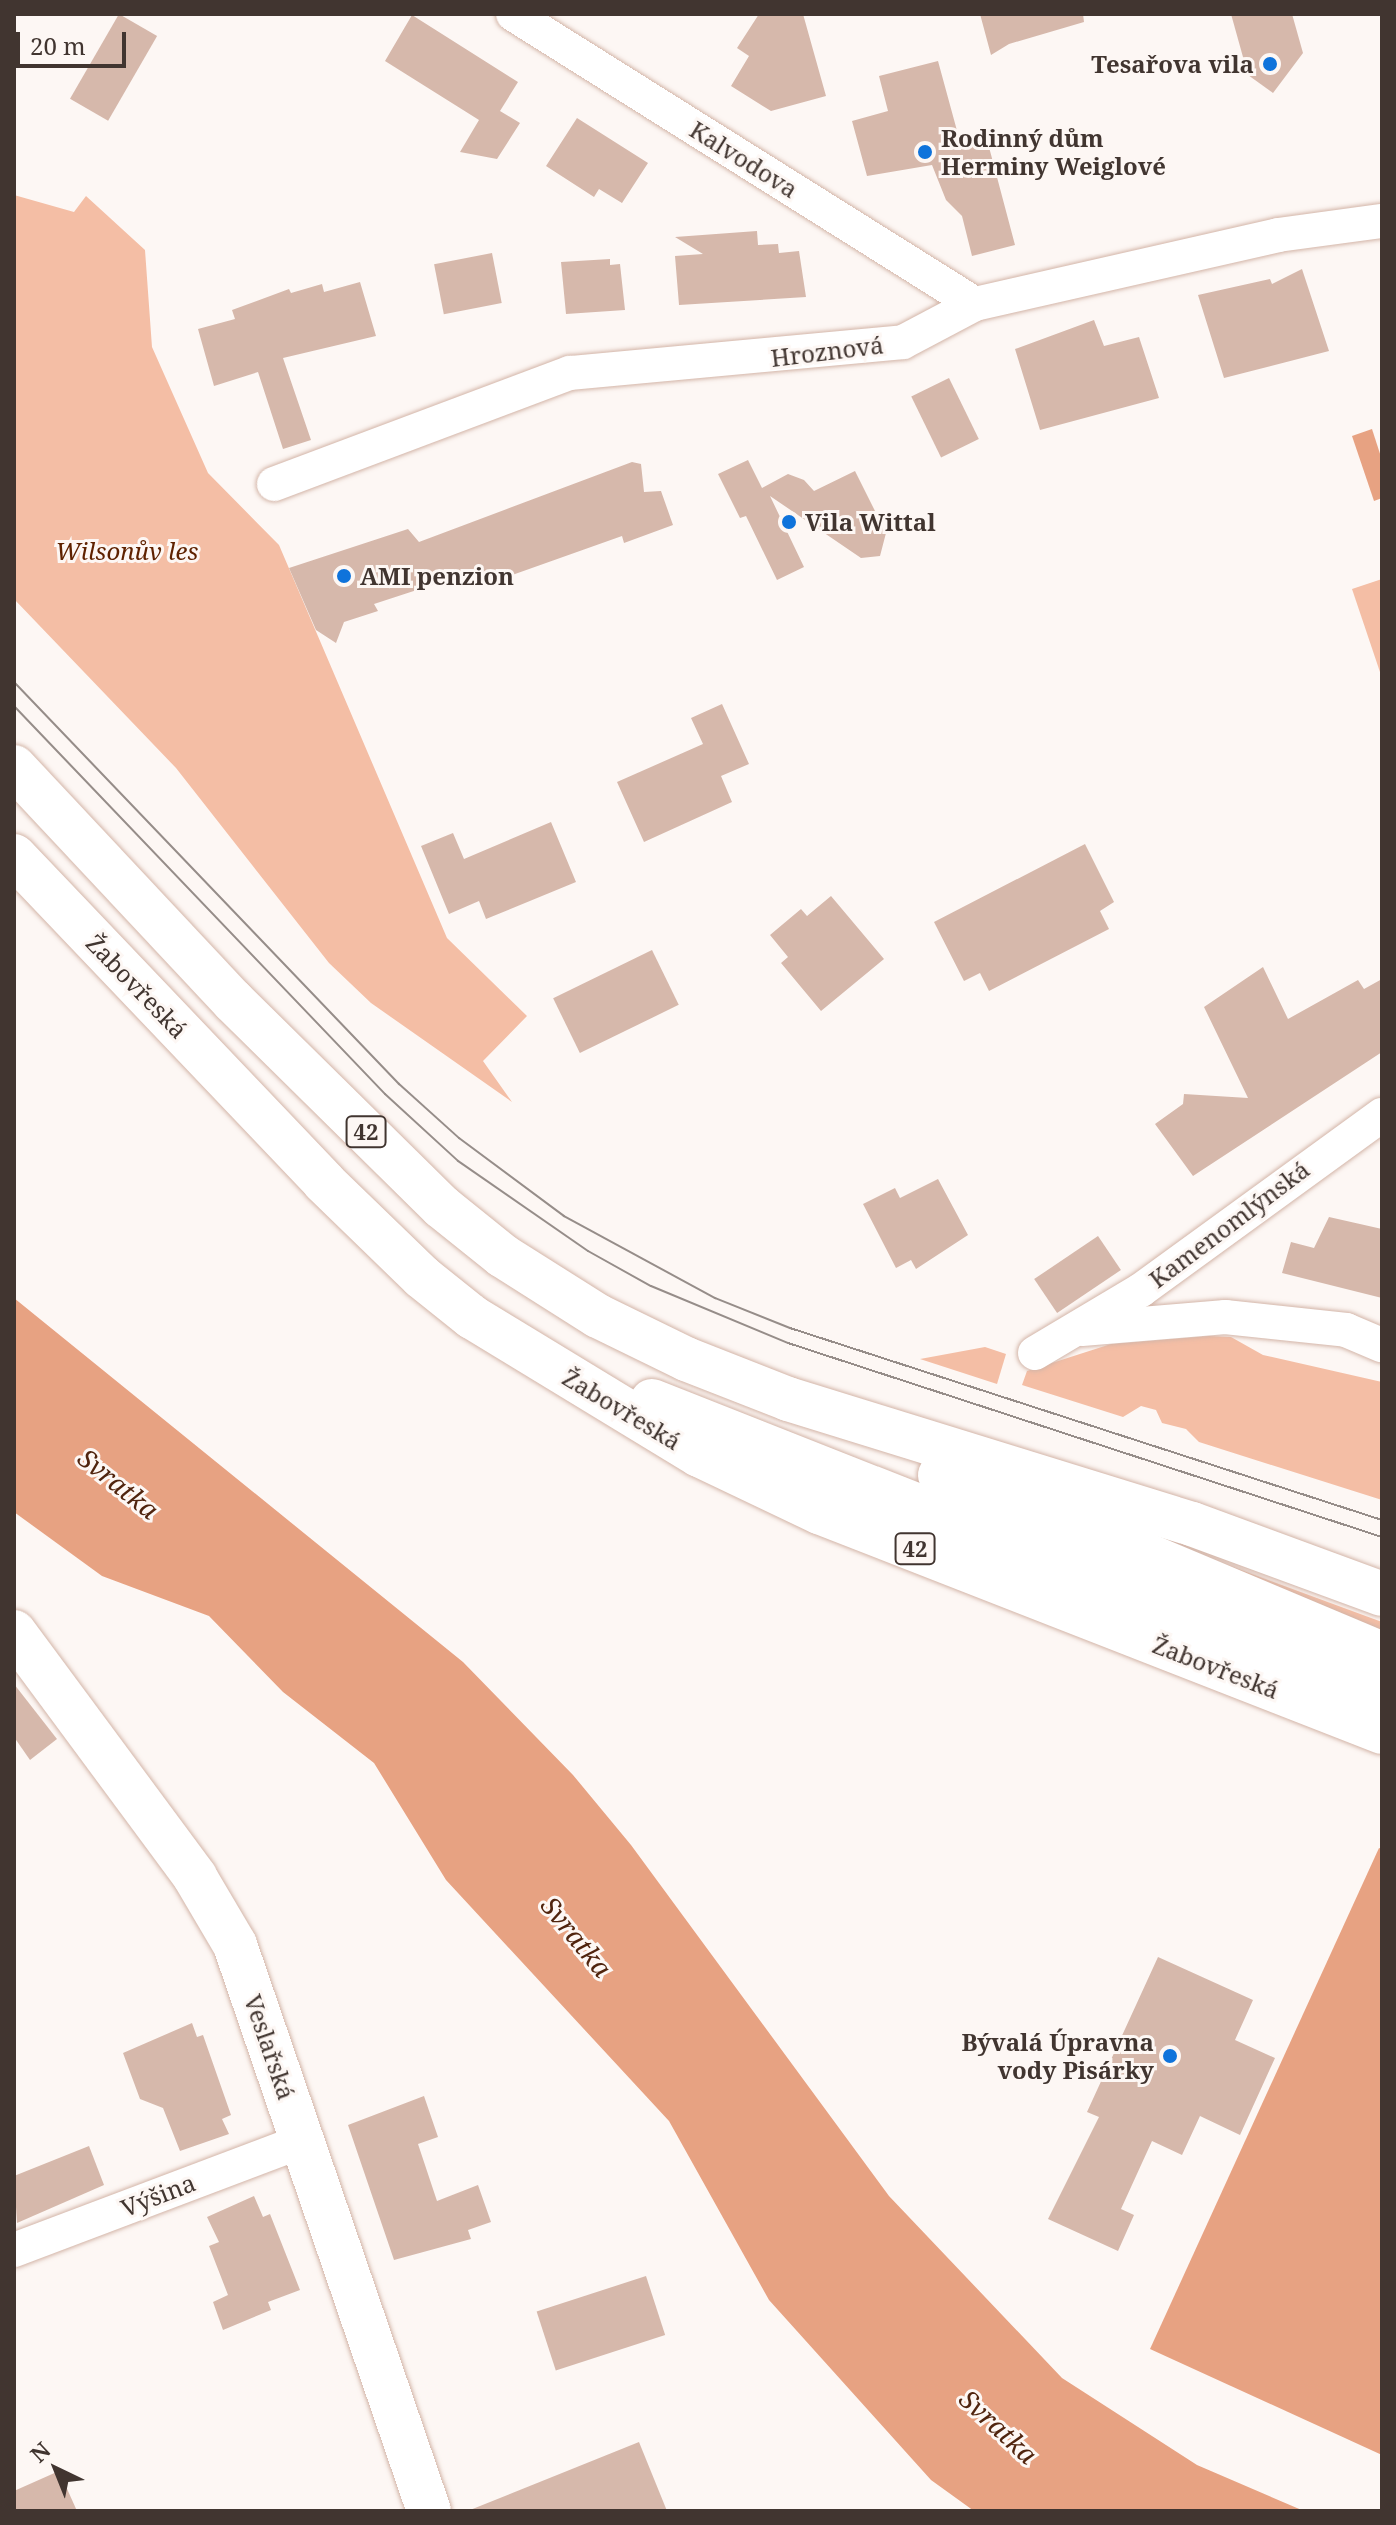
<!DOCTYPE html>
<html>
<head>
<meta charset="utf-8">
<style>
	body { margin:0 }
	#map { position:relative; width:1396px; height:2525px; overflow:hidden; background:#fdf7f4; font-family:"Noto Serif",serif }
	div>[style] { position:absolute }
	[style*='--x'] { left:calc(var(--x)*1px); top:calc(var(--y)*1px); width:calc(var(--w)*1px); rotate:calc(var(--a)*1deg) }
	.green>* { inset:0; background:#f4bea5 }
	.water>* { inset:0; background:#e7a282 }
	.building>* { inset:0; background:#d6b8ab; transform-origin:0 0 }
	.roads { filter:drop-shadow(0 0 2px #d3b5a8) drop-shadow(0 0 2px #d3b5a8) }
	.minor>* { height:34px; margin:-17px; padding:0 17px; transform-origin:17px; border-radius:17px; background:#fff }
	.tertiary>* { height:44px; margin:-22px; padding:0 22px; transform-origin:22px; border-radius:22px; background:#fff }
	.trunk>* { height:44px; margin:-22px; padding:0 22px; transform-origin:22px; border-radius:22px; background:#fff }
	.tram>* { height:2px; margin:-1px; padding:0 1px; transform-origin:1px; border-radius:1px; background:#968d89 }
	.dots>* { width:22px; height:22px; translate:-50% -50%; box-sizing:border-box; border:4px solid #fdf7f4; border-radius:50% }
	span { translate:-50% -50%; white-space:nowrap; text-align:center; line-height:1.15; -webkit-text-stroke:6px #fdf7f4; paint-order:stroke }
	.shield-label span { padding:2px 6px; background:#fdf7f4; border:2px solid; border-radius:6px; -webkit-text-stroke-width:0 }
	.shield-label { font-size:22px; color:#413530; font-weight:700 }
	.poi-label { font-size:24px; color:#413530; font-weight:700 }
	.right { translate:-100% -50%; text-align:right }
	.left { translate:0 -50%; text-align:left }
	.street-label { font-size:24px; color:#413530 }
	.park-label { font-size:24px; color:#5f2200; font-style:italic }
	.water-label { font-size:26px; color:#50240e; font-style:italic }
	.frame { position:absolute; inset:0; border:16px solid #413530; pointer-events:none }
	.north { position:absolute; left:16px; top:2429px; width:80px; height:80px; -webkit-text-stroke:6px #fdf7f4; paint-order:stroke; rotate:317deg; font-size:22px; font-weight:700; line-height:32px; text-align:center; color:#413530 }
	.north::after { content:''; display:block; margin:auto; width:28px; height:36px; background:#413530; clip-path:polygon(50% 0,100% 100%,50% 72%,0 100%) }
	.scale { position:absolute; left:16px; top:32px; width:110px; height:36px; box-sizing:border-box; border:4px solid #413530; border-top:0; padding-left:10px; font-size:24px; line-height:28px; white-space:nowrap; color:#413530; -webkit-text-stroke:6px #fdf7f4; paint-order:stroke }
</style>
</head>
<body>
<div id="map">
	<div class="green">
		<div style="clip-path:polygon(14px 195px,74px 212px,86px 196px,145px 250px,152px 347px,208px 473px,279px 545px,447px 938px,527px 1016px,483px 1061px,512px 1102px,371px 1003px,329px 963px,176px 768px,14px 599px)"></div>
		<div style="clip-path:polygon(1382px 579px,1382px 678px,1352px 589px)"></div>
		<div style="clip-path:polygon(1209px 1336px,1231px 1337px,1263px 1355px,1382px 1382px,1382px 1500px,1199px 1442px,1186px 1429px,1162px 1423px,1156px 1410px,1141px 1406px,1123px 1417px,1022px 1385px,1027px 1371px,1111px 1344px)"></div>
		<div style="clip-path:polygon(985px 1347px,1006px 1354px,997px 1384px,920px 1359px)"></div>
		<div style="clip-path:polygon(1214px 1560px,1382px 1622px,1382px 1637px)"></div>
	</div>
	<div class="water">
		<div style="clip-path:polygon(1372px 429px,1382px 460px,1382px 498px,1374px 501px,1352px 436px)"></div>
		<div style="clip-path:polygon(14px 1298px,463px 1662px,573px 1775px,631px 1845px,889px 2196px,1062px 2378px,1197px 2465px,1304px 2511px,974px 2511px,931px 2480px,769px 2300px,669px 2121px,446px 1880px,374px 1763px,283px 1692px,209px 1616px,102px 1576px,14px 1512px)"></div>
		<div style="clip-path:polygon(1379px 1848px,1382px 1849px,1382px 2455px,1150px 2349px)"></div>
	</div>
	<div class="building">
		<div style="left:119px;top:14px;width:44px;height:98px;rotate:30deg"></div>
		<div style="clip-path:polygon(759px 14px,803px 14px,826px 96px,771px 111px,731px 86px,749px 56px,737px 48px)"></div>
		<div style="clip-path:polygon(980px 14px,1083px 14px,1084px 22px,1009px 44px,991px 55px)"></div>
		<div style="clip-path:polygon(1231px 14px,1292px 14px,1303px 53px,1273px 93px,1248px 75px)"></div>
		<div style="clip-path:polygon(412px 15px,518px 82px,500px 111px,520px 123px,497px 159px,460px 152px,479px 120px,385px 61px)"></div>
		<div style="clip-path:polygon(938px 61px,959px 138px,985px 132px,1015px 245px,972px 256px,962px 216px,946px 200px,932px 165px,867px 176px,852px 121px,888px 111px,879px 76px)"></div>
		<div style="clip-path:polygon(577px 118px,648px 163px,622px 203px,599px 189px,594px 197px,546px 166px)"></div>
		<div style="clip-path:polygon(757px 231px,758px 245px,778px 244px,779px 253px,799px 251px,806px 297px,679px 305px,675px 256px,703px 254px,675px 237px)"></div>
		<div style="left:492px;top:253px;width:51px;height:59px;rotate:79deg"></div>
		<div style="clip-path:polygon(610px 259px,610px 265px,620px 264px,625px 310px,566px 314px,561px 262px)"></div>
		<div style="clip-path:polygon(1302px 269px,1329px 351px,1224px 378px,1198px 295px,1270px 279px,1272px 284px)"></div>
		<div style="clip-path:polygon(360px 282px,376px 336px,283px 358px,311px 440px,283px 449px,258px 372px,214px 386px,198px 329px,235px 319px,232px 310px,289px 289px,291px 293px,322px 284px,324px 292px)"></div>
		<div style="clip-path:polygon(1094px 320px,1104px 346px,1139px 337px,1159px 398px,1040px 430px,1015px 349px)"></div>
		<div style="left:949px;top:378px;width:68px;height:42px;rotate:64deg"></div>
		<div style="clip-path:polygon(748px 460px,762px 488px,788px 474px,804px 480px,814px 491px,855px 471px,886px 533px,880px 556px,861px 558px,770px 496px,804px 567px,777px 580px,746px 516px,740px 518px,718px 474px)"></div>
		<div style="clip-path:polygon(632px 462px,641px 464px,644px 492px,661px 491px,673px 525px,624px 543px,622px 536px,484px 585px,478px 570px,374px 604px,378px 611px,344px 622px,336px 643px,316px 630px,289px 568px,408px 529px,419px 542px)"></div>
		<div style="clip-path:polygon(722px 704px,749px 764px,721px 776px,732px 802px,644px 842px,617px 782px,703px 744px,691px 718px)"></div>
		<div style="clip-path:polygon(551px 822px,576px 882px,486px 919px,479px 901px,449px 914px,421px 846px,453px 833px,464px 859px)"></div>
		<div style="clip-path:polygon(1085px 844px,1114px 902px,1100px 911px,1109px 929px,989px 991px,980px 973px,964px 981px,934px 922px)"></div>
		<div style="clip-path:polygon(831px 896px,884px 959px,821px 1011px,781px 963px,788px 957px,770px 935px,801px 909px,807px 916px)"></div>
		<div style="left:652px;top:950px;width:61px;height:110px;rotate:64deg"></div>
		<div style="clip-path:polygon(1263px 967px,1288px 1019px,1358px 980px,1364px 989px,1382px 979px,1382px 1052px,1193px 1176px,1155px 1124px,1183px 1104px,1184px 1094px,1248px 1098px,1204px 1007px)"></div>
		<div style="clip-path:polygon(938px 1179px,968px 1235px,916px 1269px,911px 1260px,896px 1268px,863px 1204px,895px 1188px,900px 1198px)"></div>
		<div style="clip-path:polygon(1329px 1217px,1382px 1229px,1382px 1298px,1282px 1273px,1291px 1242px,1314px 1248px)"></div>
		<div style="left:1098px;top:1236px;width:41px;height:77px;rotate:56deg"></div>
		<div style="clip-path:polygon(14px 1684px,57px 1739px,30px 1760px,14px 1737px)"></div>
		<div style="clip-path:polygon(1158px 1957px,1253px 2000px,1235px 2040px,1275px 2058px,1240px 2135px,1200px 2116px,1182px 2155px,1152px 2141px,1121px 2209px,1134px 2215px,1118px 2251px,1048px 2219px,1099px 2117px,1087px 2112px)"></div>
		<div style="clip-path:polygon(192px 2023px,197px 2037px,203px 2035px,231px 2115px,222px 2119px,229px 2134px,180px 2151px,163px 2108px,140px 2099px,123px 2053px)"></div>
		<div style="clip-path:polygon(424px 2096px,438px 2137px,418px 2144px,437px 2201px,478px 2185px,491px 2222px,468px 2230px,471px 2239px,394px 2260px,348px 2125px)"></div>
		<div style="clip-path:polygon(89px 2146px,104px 2185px,17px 2223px,14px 2176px)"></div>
		<div style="clip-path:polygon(254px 2196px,263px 2217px,270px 2214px,300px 2290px,268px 2302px,271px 2310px,223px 2330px,213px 2302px,228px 2295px,209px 2246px,219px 2242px,207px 2217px)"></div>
		<div style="left:646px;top:2276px;width:62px;height:115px;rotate:72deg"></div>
		<div style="clip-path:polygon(639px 2442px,667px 2511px,470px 2511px,470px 2510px)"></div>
		<div style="clip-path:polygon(59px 2471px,77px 2511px,14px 2511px,14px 2491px)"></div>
	</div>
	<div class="roads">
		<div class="minor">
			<div style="--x:513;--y:14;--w:545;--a:32.12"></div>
			<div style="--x:274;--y:484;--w:316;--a:-20.6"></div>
			<div style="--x:570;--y:373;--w:334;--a:-5.3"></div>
			<div style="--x:903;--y:342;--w:81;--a:-27.8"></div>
			<div style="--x:975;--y:304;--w:311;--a:-12.8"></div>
			<div style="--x:1278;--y:235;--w:105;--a:-7.7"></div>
			<div style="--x:1082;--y:1329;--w:144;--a:-4.8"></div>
			<div style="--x:1225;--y:1317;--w:122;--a:6.1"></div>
			<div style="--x:1346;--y:1330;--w:39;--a:23"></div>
			<div style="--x:1035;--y:1353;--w:123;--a:-30.7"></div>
			<div style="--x:1141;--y:1290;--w:298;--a:-36"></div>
			<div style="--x:14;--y:2250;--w:308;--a:-20.7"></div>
		</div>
		<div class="tertiary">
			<div style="--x:14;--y:1632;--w:305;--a:53.5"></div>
			<div style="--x:195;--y:1877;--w:79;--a:59.5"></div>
			<div style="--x:235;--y:1945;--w:598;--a:71.08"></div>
		</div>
		<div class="trunk">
			<div style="--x:14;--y:767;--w:320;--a:46.9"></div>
			<div style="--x:233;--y:1001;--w:293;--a:44.6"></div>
			<div style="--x:442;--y:1207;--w:78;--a:38.8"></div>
			<div style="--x:503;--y:1256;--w:112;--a:32.3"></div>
			<div style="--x:598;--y:1316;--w:98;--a:26"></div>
			<div style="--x:686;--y:1359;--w:110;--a:21.4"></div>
			<div style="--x:788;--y:1399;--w:423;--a:17.2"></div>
			<div style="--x:1192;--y:1524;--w:202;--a:20.2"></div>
			<div style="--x:14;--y:856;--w:450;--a:46.4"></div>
			<div style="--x:324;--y:1182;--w:136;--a:44.1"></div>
			<div style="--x:422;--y:1277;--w:64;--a:38.7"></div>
			<div style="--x:472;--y:1317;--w:266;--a:31.3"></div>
			<div style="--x:699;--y:1455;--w:133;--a:25.4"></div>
			<div style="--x:819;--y:1512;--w:604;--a:21.34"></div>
			<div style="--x:652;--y:1401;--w:785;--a:21.53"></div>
			<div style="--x:940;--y:1475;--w:142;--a:20.2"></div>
			<div style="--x:1073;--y:1524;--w:335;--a:22.8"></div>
		</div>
	</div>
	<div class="tram">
		<div style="--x:14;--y:682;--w:557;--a:46.24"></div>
		<div style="--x:399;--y:1084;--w:81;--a:42"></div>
		<div style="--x:459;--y:1138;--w:131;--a:36.6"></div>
		<div style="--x:564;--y:1216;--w:172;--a:28.5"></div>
		<div style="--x:715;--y:1298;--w:81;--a:21.8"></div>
		<div style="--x:790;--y:1328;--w:622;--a:17.97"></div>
		<div style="--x:14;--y:706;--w:537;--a:46.28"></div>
		<div style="--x:385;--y:1094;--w:99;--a:42.5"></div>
		<div style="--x:458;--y:1161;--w:158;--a:34.7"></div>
		<div style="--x:588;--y:1251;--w:72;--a:29.1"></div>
		<div style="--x:651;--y:1286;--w:148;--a:22.6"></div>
		<div style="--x:788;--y:1343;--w:625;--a:18.09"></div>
	</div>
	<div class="dots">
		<div style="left:1270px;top:64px;background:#0f73db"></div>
		<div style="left:925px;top:152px;background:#0f73db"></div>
		<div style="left:789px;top:522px;background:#0f73db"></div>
		<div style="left:344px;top:576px;background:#0f73db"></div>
		<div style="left:1170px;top:2056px;background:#0f73db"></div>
	</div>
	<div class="shield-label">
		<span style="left:366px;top:1132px">42</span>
		<span style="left:915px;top:1549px">42</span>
	</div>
	<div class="poi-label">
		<span class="right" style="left:1254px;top:64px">Tesařova vila</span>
		<span class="left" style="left:941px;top:152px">Rodinný dům<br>Herminy Weiglové</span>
		<span class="left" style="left:805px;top:522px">Vila Wittal</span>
		<span class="left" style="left:360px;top:576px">AMI penzion</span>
		<span class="right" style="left:1154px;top:2056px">Bývalá Úpravna<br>vody Pisárky</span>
	</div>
	<div class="street-label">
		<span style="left:744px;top:159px;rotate:32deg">Kalvodova</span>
		<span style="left:827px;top:351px;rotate:-7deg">Hroznová</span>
		<span style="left:137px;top:986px;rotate:46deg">Žabovřeská</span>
		<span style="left:1229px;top:1224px;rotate:-37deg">Kamenomlýnská</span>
		<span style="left:622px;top:1409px;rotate:31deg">Žabovřeská</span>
		<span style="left:1216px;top:1667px;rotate:21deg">Žabovřeská</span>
		<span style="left:270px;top:2047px;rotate:71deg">Veslařská</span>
		<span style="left:158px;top:2195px;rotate:-21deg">Výšina</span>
	</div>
	<div class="park-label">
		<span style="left:127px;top:551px">Wilsonův les</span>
	</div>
	<div class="water-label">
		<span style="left:118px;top:1484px;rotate:39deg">Svratka</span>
		<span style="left:576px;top:1937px;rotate:51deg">Svratka</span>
		<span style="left:998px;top:2427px;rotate:43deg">Svratka</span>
	</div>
	<div class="frame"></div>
	<div class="north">N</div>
	<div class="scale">20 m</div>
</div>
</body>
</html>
